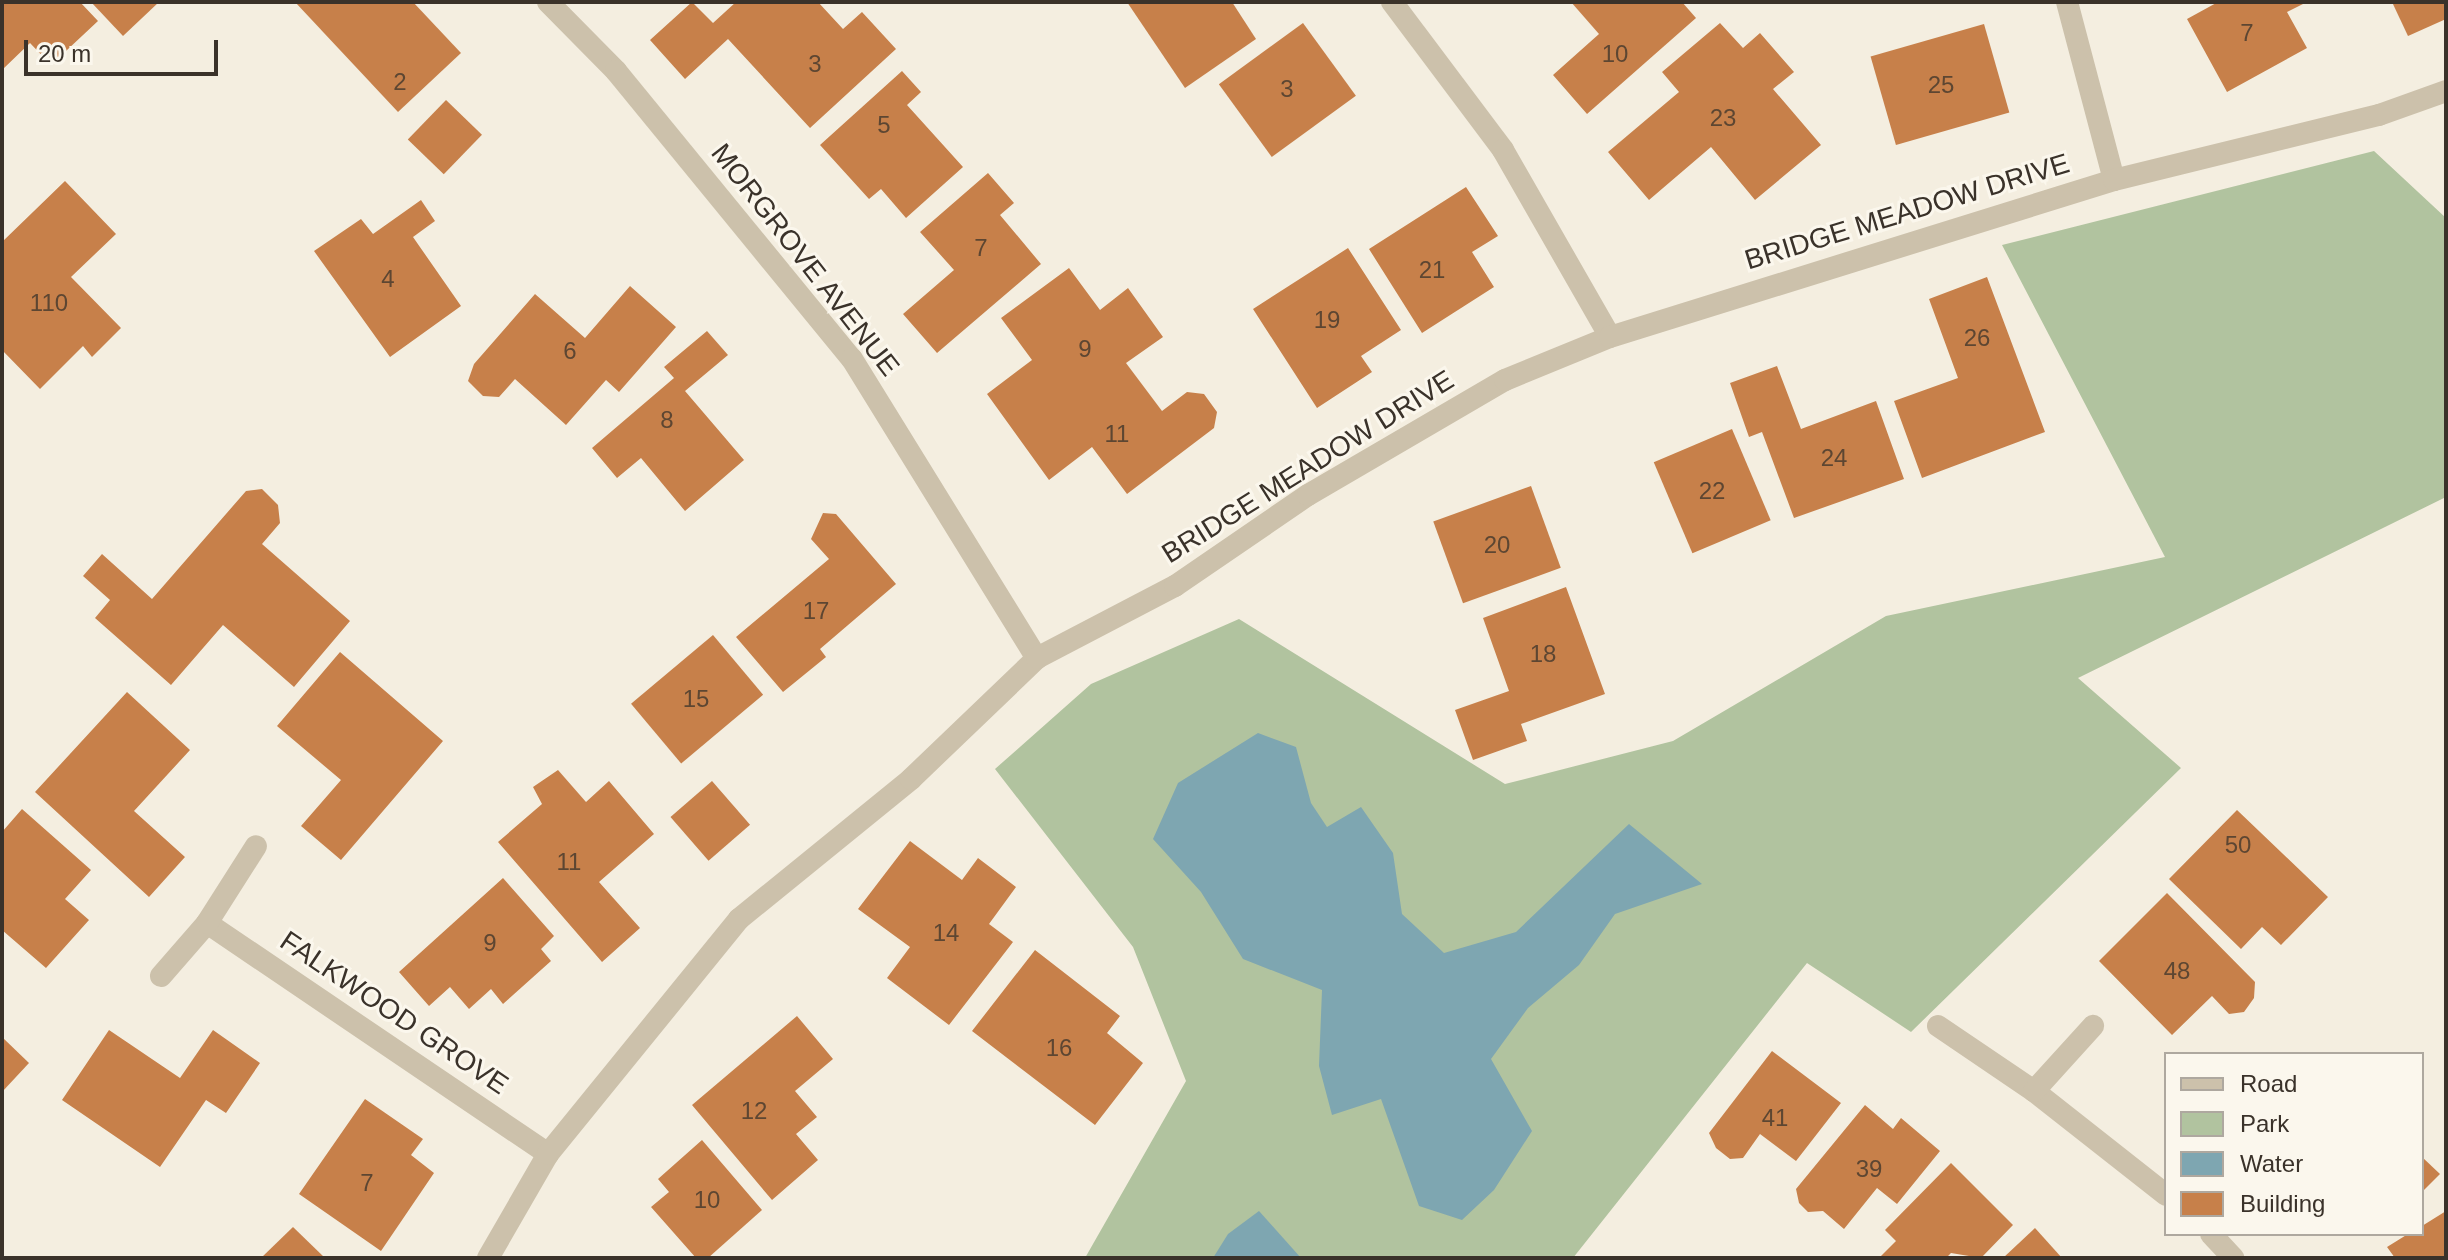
<!DOCTYPE html>
<html>
<head>
<meta charset="utf-8">
<style>
	body { margin:0 }
	#map { position:relative; width:2448px; height:1260px; overflow:hidden; background:#f4eee0; font-family:Helvetica,sans-serif }
	div>[style] { position:absolute }
	[style*='--x'] { left:calc(var(--x)*1px); top:calc(var(--y)*1px); width:calc(var(--w)*1px); rotate:calc(var(--a)*1deg) }
	.green>* { inset:0; background:#b1c39f }
	.water>* { inset:0; background:#7ea6b1 }
	.building>* { inset:0; background:#c7804a; transform-origin:0 0 }
	.minor>* { height:22px; margin:-11px; padding:0 11px; transform-origin:11px; border-radius:11px; background:#ccc1ab }
	span { translate:-50% -50%; white-space:nowrap; text-align:center; line-height:1.15; -webkit-text-stroke:6px #fbf7ed; paint-order:stroke }
	.number-label { font-size:24px; color:#5d4632 }
	.number-label span { -webkit-text-stroke-width:0 }
	.street-label { font-size:28px; color:#3a322a }
	.frame { position:absolute; inset:0; border:4px solid #3a322a; pointer-events:none }
	.legend { position:absolute; left:2164px; top:1052px; width:260px; height:184px; box-sizing:border-box; background:#fbf7ed; border:2px solid #aea89f; margin:0; padding:10px 14px; list-style:none; font-size:24px; color:#3a322a }
	.legend li { display:flex; align-items:center; gap:16px; height:40px }
	.legend b { width:40px; border:2px solid #aea89f }
	.scale { position:absolute; left:24px; top:40px; width:194px; height:36px; box-sizing:border-box; border:4px solid #3a322a; border-top:0; padding-left:10px; font-size:24px; line-height:28px; white-space:nowrap; color:#3a322a; -webkit-text-stroke:6px #fbf7ed; paint-order:stroke }
</style>
</head>
<body>
<div id="map">
	<div class="green">
		<div style="clip-path:polygon(2374px 151px,2446px 218px,2446px 497px,2078px 678px,2181px 768px,1911px 1032px,1807px 963px,1573px 1258px,1085px 1258px,1186px 1081px,1133px 947px,995px 769px,1091px 684px,1239px 619px,1505px 784px,1673px 741px,1886px 616px,2165px 557px,2002px 245px)"></div>
	</div>
	<div class="water">
		<div style="clip-path:polygon(1258px 733px,1296px 747px,1311px 803px,1327px 827px,1361px 807px,1393px 853px,1402px 914px,1444px 953px,1516px 932px,1629px 824px,1702px 884px,1615px 914px,1579px 965px,1528px 1008px,1491px 1059px,1532px 1131px,1494px 1190px,1462px 1220px,1419px 1206px,1381px 1099px,1332px 1115px,1319px 1066px,1322px 990px,1243px 959px,1201px 892px,1153px 839px,1178px 783px)"></div>
		<div style="clip-path:polygon(1259px 1211px,1301px 1258px,1213px 1258px,1228px 1234px)"></div>
	</div>
	<div class="building">
		<div style="clip-path:polygon(2px 2px,80px 2px,98px 21px,51px 65px,30px 43px,2px 70px)"></div>
		<div style="clip-path:polygon(91px 2px,159px 2px,123px 36px)"></div>
		<div style="clip-path:polygon(295px 2px,413px 2px,461px 53px,398px 112px)"></div>
		<div style="clip-path:polygon(692px 2px,713px 23px,736px 2px,818px 2px,843px 29px,862px 12px,896px 49px,810px 128px,728px 39px,685px 79px,650px 40px)"></div>
		<div style="clip-path:polygon(1127px 2px,1232px 2px,1256px 39px,1185px 88px)"></div>
		<div style="clip-path:polygon(1571px 2px,1682px 2px,1696px 18px,1587px 114px,1553px 75px,1599px 34px)"></div>
		<div style="clip-path:polygon(2218px 2px,2307px 2px,2287px 12px,2307px 48px,2227px 92px,2187px 19px)"></div>
		<div style="clip-path:polygon(2392px 2px,2446px 2px,2446px 19px,2408px 36px)"></div>
		<div style="left:1303px;top:23px;width:90px;height:104px;rotate:54deg"></div>
		<div style="clip-path:polygon(1720px 23px,1743px 48px,1760px 33px,1794px 72px,1773px 89px,1821px 145px,1755px 200px,1711px 147px,1649px 200px,1608px 152px,1679px 92px,1662px 72px)"></div>
		<div style="left:1984px;top:24px;width:92px;height:118px;rotate:74deg"></div>
		<div style="clip-path:polygon(902px 71px,921px 92px,907px 105px,963px 167px,906px 218px,881px 189px,869px 199px,820px 145px)"></div>
		<div style="left:446px;top:100px;width:50px;height:55px;rotate:44deg"></div>
		<div style="clip-path:polygon(988px 173px,1014px 203px,1000px 215px,1041px 264px,937px 353px,903px 314px,954px 270px,920px 232px)"></div>
		<div style="clip-path:polygon(65px 181px,116px 234px,71px 277px,121px 328px,92px 357px,83px 346px,40px 389px,2px 350px,2px 242px)"></div>
		<div style="clip-path:polygon(1466px 187px,1498px 236px,1472px 252px,1494px 287px,1422px 333px,1369px 249px)"></div>
		<div style="clip-path:polygon(421px 200px,435px 221px,413px 237px,461px 306px,390px 357px,314px 251px,361px 219px,373px 234px)"></div>
		<div style="clip-path:polygon(1348px 248px,1401px 330px,1361px 356px,1372px 372px,1317px 408px,1253px 309px)"></div>
		<div style="clip-path:polygon(1069px 268px,1100px 310px,1128px 288px,1163px 337px,1126px 363px,1162px 411px,1187px 392px,1204px 394px,1217px 412px,1214px 428px,1127px 494px,1092px 447px,1049px 480px,987px 394px,1032px 360px,1001px 318px)"></div>
		<div style="clip-path:polygon(1987px 277px,2045px 432px,1922px 478px,1894px 401px,1958px 378px,1929px 299px)"></div>
		<div style="clip-path:polygon(630px 286px,676px 327px,619px 392px,606px 380px,566px 425px,515px 379px,499px 397px,483px 396px,468px 381px,474px 364px,535px 294px,585px 338px)"></div>
		<div style="clip-path:polygon(707px 331px,728px 355px,685px 391px,744px 460px,685px 511px,641px 458px,617px 478px,592px 448px,674px 378px,664px 367px)"></div>
		<div style="clip-path:polygon(1777px 366px,1801px 429px,1876px 401px,1904px 479px,1794px 518px,1762px 432px,1749px 437px,1730px 383px)"></div>
		<div style="left:1732px;top:429px;width:99px;height:85px;rotate:67deg"></div>
		<div style="left:1531px;top:486px;width:87px;height:104px;rotate:70deg"></div>
		<div style="clip-path:polygon(262px 489px,278px 505px,280px 523px,262px 544px,350px 621px,294px 687px,223px 625px,171px 685px,95px 618px,110px 600px,83px 576px,102px 554px,152px 599px,246px 491px)"></div>
		<div style="clip-path:polygon(823px 513px,836px 514px,896px 584px,820px 649px,826px 657px,783px 692px,736px 637px,829px 559px,811px 539px)"></div>
		<div style="clip-path:polygon(1566px 587px,1605px 694px,1521px 724px,1527px 741px,1473px 760px,1455px 710px,1509px 691px,1483px 618px)"></div>
		<div style="left:713px;top:635px;width:78px;height:107px;rotate:50deg"></div>
		<div style="clip-path:polygon(340px 652px,443px 741px,341px 860px,301px 826px,341px 780px,277px 726px)"></div>
		<div style="clip-path:polygon(127px 692px,190px 750px,134px 811px,185px 857px,149px 897px,35px 792px)"></div>
		<div style="clip-path:polygon(558px 770px,586px 802px,609px 781px,654px 834px,599px 882px,640px 928px,602px 962px,498px 842px,542px 804px,533px 787px)"></div>
		<div style="left:712px;top:781px;width:58px;height:55px;rotate:49deg"></div>
		<div style="clip-path:polygon(22px 809px,91px 870px,65px 899px,89px 920px,46px 968px,2px 930px,2px 832px)"></div>
		<div style="clip-path:polygon(2237px 810px,2328px 897px,2281px 945px,2262px 927px,2241px 949px,2169px 879px)"></div>
		<div style="clip-path:polygon(910px 841px,962px 880px,978px 858px,1016px 887px,989px 924px,1013px 942px,949px 1025px,887px 978px,910px 947px,858px 909px)"></div>
		<div style="clip-path:polygon(503px 878px,554px 936px,541px 949px,551px 961px,503px 1004px,491px 989px,469px 1009px,450px 987px,429px 1006px,399px 972px)"></div>
		<div style="clip-path:polygon(2167px 893px,2255px 982px,2254px 998px,2244px 1012px,2229px 1014px,2212px 996px,2172px 1035px,2099px 961px)"></div>
		<div style="clip-path:polygon(1035px 950px,1120px 1016px,1107px 1033px,1143px 1063px,1095px 1125px,972px 1031px)"></div>
		<div style="clip-path:polygon(797px 1016px,833px 1059px,795px 1091px,817px 1117px,796px 1134px,818px 1160px,772px 1200px,692px 1105px)"></div>
		<div style="clip-path:polygon(109px 1030px,180px 1078px,213px 1030px,260px 1063px,226px 1113px,206px 1100px,160px 1167px,62px 1100px)"></div>
		<div style="clip-path:polygon(2px 1037px,29px 1063px,2px 1092px)"></div>
		<div style="clip-path:polygon(1772px 1051px,1841px 1103px,1796px 1161px,1760px 1134px,1743px 1158px,1730px 1159px,1716px 1148px,1709px 1133px)"></div>
		<div style="clip-path:polygon(365px 1099px,423px 1139px,411px 1155px,434px 1173px,381px 1251px,299px 1194px)"></div>
		<div style="clip-path:polygon(1865px 1105px,1893px 1129px,1901px 1118px,1940px 1151px,1897px 1204px,1877px 1188px,1844px 1229px,1823px 1211px,1808px 1212px,1799px 1203px,1796px 1189px)"></div>
		<div style="clip-path:polygon(702px 1140px,762px 1210px,708px 1258px,696px 1258px,651px 1207px,669px 1192px,658px 1179px)"></div>
		<div style="clip-path:polygon(2422px 1157px,2440px 1174px,2422px 1192px)"></div>
		<div style="clip-path:polygon(1951px 1163px,2013px 1225px,1981px 1258px,1951px 1253px,1946px 1258px,1879px 1258px,1896px 1241px,1885px 1230px)"></div>
		<div style="clip-path:polygon(2446px 1211px,2446px 1258px,2395px 1258px,2387px 1247px,2408px 1234px,2422px 1234px,2422px 1226px)"></div>
		<div style="clip-path:polygon(293px 1227px,325px 1258px,261px 1258px)"></div>
		<div style="clip-path:polygon(2035px 1228px,2062px 1258px,2003px 1258px)"></div>
	</div>
	<div class="minor">
		<div style="--x:548;--y:2;--w:97;--a:45.4"></div>
		<div style="--x:616;--y:71;--w:372;--a:50.7"></div>
		<div style="--x:852;--y:359;--w:352;--a:58.3"></div>
		<div style="--x:1392;--y:2;--w:185;--a:53.1"></div>
		<div style="--x:1503;--y:150;--w:215;--a:60.2"></div>
		<div style="--x:2067;--y:2;--w:184;--a:75.2"></div>
		<div style="--x:207;--y:923;--w:412;--a:34.1"></div>
		<div style="--x:161;--y:976;--w:70;--a:-49"></div>
		<div style="--x:207;--y:923;--w:91;--a:-57.5"></div>
		<div style="--x:1938;--y:1026;--w:116;--a:34.1"></div>
		<div style="--x:2034;--y:1091;--w:168;--a:38.2"></div>
		<div style="--x:2034;--y:1091;--w:88;--a:-47.8"></div>
		<div style="--x:2211;--y:1234;--w:33;--a:47"></div>
		<div style="--x:488;--y:1258;--w:120;--a:-60"></div>
		<div style="--x:548;--y:1154;--w:303;--a:-50.9"></div>
		<div style="--x:739;--y:919;--w:222;--a:-39.1"></div>
		<div style="--x:911;--y:779;--w:175;--a:-43.8"></div>
		<div style="--x:1037;--y:658;--w:156;--a:-27.6"></div>
		<div style="--x:1175;--y:586;--w:161;--a:-34.4"></div>
		<div style="--x:1308;--y:495;--w:228;--a:-30.3"></div>
		<div style="--x:1505;--y:380;--w:113;--a:-22.3"></div>
		<div style="--x:1610;--y:337;--w:528;--a:-17.3"></div>
		<div style="--x:2114;--y:180;--w:273;--a:-13.8"></div>
		<div style="--x:2379;--y:115;--w:71;--a:-19.7"></div>
	</div>
	<div class="number-label">
		<span style="left:2247px;top:33px">7</span>
		<span style="left:1615px;top:54px">10</span>
		<span style="left:815px;top:64px">3</span>
		<span style="left:400px;top:82px">2</span>
		<span style="left:1941px;top:85px">25</span>
		<span style="left:1287px;top:89px">3</span>
		<span style="left:1723px;top:118px">23</span>
		<span style="left:884px;top:125px">5</span>
		<span style="left:981px;top:248px">7</span>
		<span style="left:1432px;top:270px">21</span>
		<span style="left:388px;top:279px">4</span>
		<span style="left:49px;top:303px">110</span>
		<span style="left:1327px;top:320px">19</span>
		<span style="left:1977px;top:338px">26</span>
		<span style="left:1085px;top:349px">9</span>
		<span style="left:570px;top:351px">6</span>
		<span style="left:667px;top:420px">8</span>
		<span style="left:1117px;top:434px">11</span>
		<span style="left:1834px;top:458px">24</span>
		<span style="left:1712px;top:491px">22</span>
		<span style="left:1497px;top:545px">20</span>
		<span style="left:816px;top:611px">17</span>
		<span style="left:1543px;top:654px">18</span>
		<span style="left:696px;top:699px">15</span>
		<span style="left:2238px;top:845px">50</span>
		<span style="left:569px;top:862px">11</span>
		<span style="left:946px;top:933px">14</span>
		<span style="left:490px;top:943px">9</span>
		<span style="left:2177px;top:971px">48</span>
		<span style="left:1059px;top:1048px">16</span>
		<span style="left:754px;top:1111px">12</span>
		<span style="left:1775px;top:1118px">41</span>
		<span style="left:1869px;top:1169px">39</span>
		<span style="left:367px;top:1183px">7</span>
		<span style="left:707px;top:1200px">10</span>
	</div>
	<div class="street-label">
		<span style="left:1907px;top:212px;rotate:-17deg">BRIDGE MEADOW DRIVE</span>
		<span style="left:805px;top:260px;rotate:52deg">MORGROVE AVENUE</span>
		<span style="left:1308px;top:467px;rotate:-32deg">BRIDGE MEADOW DRIVE</span>
		<span style="left:394px;top:1013px;rotate:34deg">FALKWOOD GROVE</span>
	</div>
	<div class="frame"></div>
	<ul class="legend">
	<li><b style="height:10px;background:#ccc1ab"></b>Road</li>
	<li><b style="height:22px;background:#b1c39f"></b>Park</li>
	<li><b style="height:22px;background:#7ea6b1"></b>Water</li>
	<li><b style="height:22px;background:#c7804a"></b>Building</li>
	</ul>
	<div class="scale">20 m</div>
</div>
</body>
</html>
